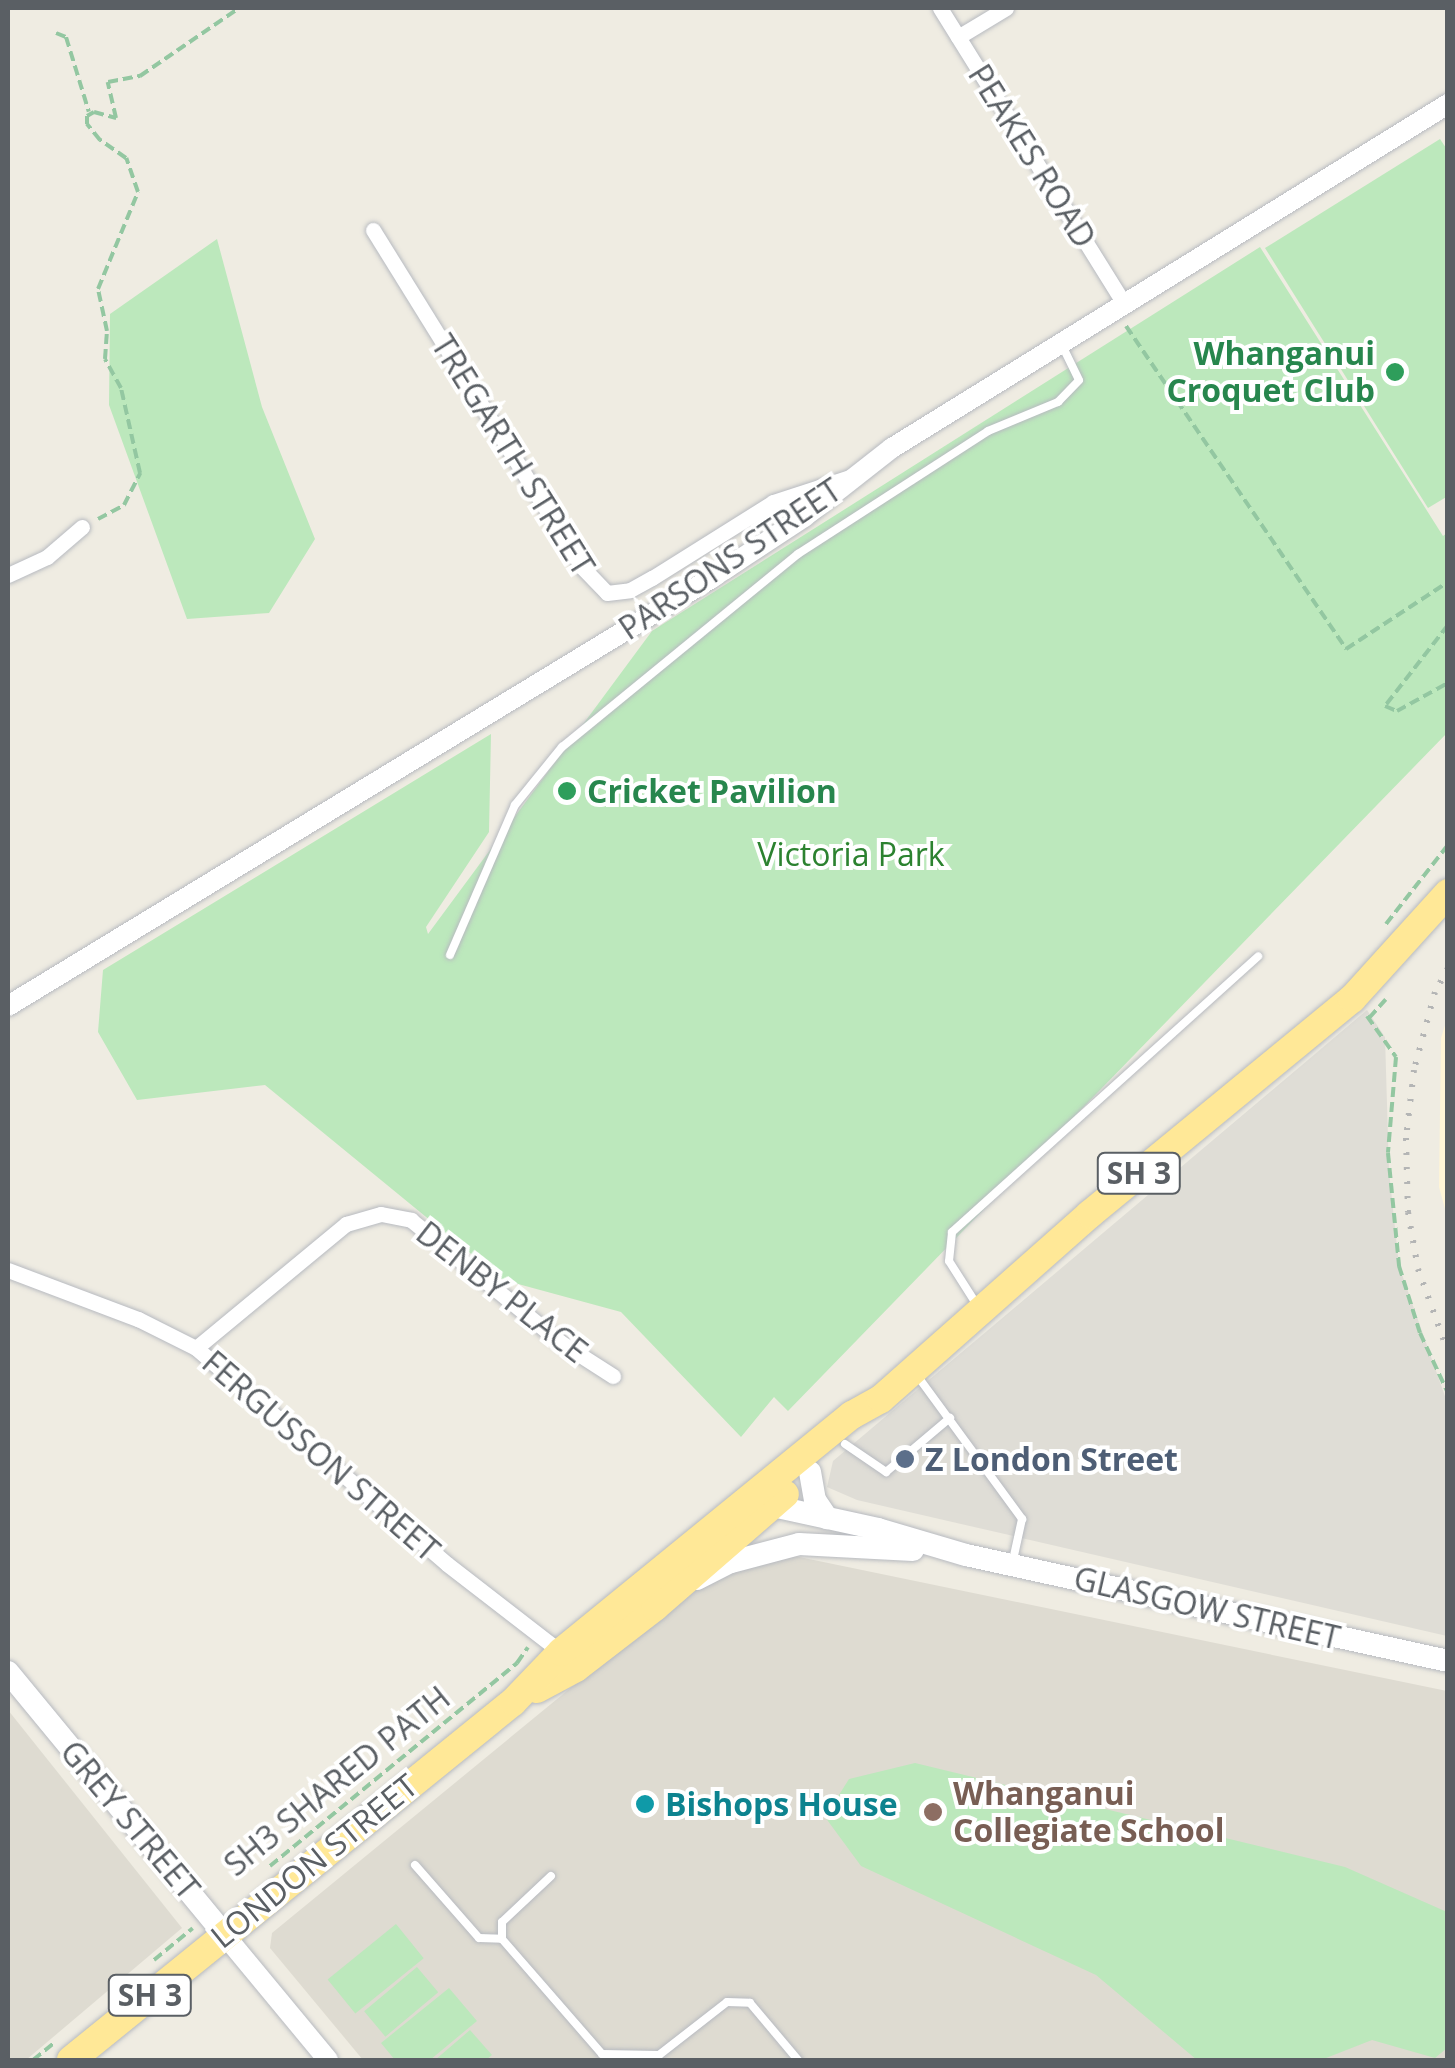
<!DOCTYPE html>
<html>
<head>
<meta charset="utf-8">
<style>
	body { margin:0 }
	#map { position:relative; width:1455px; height:2068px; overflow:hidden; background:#efece2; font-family:"Open Sans",sans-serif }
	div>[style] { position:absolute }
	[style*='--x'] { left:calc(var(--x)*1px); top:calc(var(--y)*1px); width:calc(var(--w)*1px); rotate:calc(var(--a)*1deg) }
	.commercial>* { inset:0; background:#fff5d6 }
	.industrial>* { inset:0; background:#dfddd6 }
	.education>* { inset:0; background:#dedbd1 }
	.green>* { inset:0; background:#bce8bc; transform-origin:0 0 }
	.path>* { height:4px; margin-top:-2px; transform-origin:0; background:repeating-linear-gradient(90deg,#93c7a1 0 10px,transparent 0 15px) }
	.roads { filter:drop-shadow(0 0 2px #b7bac0) drop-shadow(0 0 2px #b7bac0) }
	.service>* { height:8px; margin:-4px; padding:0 4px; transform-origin:4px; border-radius:4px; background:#fff }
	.minor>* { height:15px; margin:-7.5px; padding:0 7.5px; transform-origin:7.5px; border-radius:7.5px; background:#fff }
	.tertiary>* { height:20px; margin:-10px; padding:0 10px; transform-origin:10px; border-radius:10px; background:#fff }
	.secondary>* { height:22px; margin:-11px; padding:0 11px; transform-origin:11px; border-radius:11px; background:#fff }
	.trunk>* { height:28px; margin:-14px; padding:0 14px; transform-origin:14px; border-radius:14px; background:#ffe897 }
	.rail>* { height:6px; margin-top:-3px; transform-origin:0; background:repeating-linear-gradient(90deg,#b4b5b5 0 2.5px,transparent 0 14.5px) }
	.dots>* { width:28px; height:28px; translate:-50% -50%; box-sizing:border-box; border:5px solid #fff; border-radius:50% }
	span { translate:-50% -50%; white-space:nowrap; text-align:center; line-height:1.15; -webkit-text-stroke:8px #fff; paint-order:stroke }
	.shield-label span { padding:2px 8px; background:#fff; border:2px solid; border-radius:8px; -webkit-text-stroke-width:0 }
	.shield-label { font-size:30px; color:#5a5f64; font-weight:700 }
	.street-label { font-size:32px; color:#5a5f64 }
	.leisure-label { font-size:32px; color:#27864d; font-weight:700 }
	.right { translate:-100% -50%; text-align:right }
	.left { translate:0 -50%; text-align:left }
	.park-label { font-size:32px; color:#2c8230 }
	.service-label { font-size:32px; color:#4e5e75; font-weight:700 }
	.education-label { font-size:32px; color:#785e54; font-weight:700 }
	.culture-label { font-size:32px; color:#0d838f; font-weight:700 }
	.frame { position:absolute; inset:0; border:10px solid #5a5f64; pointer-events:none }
</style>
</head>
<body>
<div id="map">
	<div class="commercial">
		<div style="clip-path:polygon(1447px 1019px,1447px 1216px,1439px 1187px,1441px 1038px)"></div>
	</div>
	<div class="industrial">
		<div style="clip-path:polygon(1367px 1010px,1385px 1037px,1389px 1171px,1399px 1266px,1447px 1402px,1447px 1636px,857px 1500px,827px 1487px,833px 1461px)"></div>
	</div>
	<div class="education">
		<div style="clip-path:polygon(775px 1552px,1447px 1691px,1447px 2060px,363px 2060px,270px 1948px,272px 1933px,712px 1572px)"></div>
		<div style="clip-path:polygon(8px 1710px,182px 1928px,26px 2060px,8px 2060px)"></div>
	</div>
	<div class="green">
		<div style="clip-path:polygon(1440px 139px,1448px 151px,1448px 496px,1428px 508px,1265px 248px)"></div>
		<div style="clip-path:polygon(217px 239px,262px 407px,315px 539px,269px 613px,187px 619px,109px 405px,110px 314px)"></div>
		<div style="clip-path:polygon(1260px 247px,1443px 536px,1447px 533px,1447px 733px,788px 1411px,774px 1397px,741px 1437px,621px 1312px,503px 1280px,265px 1085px,137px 1100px,98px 1032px,103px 970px,491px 734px,489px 832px,426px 927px,428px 934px,652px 631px)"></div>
		<div style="clip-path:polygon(915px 1763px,1345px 1867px,1447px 1912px,1447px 2048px,1435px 2058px,1372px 2040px,1321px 2060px,1197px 2060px,1096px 1975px,861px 1866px,825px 1817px,849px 1779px)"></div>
		<div style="left:396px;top:1924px;width:44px;height:88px;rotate:51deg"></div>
		<div style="left:417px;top:1967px;width:33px;height:69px;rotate:50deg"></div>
		<div style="clip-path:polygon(449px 1988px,477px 2021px,430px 2060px,395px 2060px,381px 2043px)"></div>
		<div style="clip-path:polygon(470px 2030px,492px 2055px,486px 2060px,435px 2060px)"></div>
	</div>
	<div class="path">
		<div style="--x:56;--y:33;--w:11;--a:22"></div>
		<div style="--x:66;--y:37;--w:78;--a:73"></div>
		<div style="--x:1126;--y:326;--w:391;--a:55.7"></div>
		<div style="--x:1346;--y:649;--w:122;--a:-33.3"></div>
		<div style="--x:98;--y:519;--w:30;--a:-28"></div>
		<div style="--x:124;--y:505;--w:36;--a:-63"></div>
		<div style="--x:140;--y:473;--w:87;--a:-102.6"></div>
		<div style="--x:121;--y:388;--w:33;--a:-119"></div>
		<div style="--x:105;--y:359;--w:28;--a:-86"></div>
		<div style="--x:107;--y:331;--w:43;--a:-102.1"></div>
		<div style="--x:98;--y:289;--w:105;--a:-67.6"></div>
		<div style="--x:138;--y:192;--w:36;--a:-109"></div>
		<div style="--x:126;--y:158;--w:32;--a:-145"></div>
		<div style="--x:100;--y:140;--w:21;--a:-129"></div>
		<div style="--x:87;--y:124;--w:8;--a:-90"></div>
		<div style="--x:87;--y:116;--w:8;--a:-30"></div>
		<div style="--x:94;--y:112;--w:23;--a:15"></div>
		<div style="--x:116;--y:118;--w:37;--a:-103"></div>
		<div style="--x:108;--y:82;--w:33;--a:-11"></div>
		<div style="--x:140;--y:76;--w:120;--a:-34.5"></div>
		<div style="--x:1448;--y:625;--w:103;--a:127.9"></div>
		<div style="--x:1385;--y:706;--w:13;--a:23"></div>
		<div style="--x:1397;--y:711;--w:58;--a:-28.8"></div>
		<div style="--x:1386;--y:924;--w:100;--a:-51.9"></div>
		<div style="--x:1367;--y:1016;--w:50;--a:54.7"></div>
		<div style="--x:1396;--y:1057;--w:96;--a:94.8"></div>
		<div style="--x:1388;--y:1153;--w:114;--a:84.4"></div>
		<div style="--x:1399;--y:1266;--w:70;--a:72.6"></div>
		<div style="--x:1420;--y:1333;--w:66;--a:65"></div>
		<div style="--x:1369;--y:1018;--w:25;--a:-48"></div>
		<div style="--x:270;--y:1866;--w:320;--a:-39.4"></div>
		<div style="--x:517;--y:1663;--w:19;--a:-55"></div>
		<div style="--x:154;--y:1960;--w:50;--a:-39.4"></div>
		<div style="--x:33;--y:2060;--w:27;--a:-39"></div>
	</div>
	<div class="roads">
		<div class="service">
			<div style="--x:450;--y:955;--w:163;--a:-66.6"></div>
			<div style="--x:515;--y:805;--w:75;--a:-51"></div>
			<div style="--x:562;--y:747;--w:305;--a:-39.3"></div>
			<div style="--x:798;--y:554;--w:226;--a:-32.9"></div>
			<div style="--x:988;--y:431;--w:76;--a:-22.5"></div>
			<div style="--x:1058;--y:402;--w:30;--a:-46"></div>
			<div style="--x:1079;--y:380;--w:39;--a:-116"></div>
			<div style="--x:977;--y:1305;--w:52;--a:-122.5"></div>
			<div style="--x:949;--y:1261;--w:29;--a:-84"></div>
			<div style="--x:952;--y:1232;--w:412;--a:-42"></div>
			<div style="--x:916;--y:1374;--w:180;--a:53.8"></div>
			<div style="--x:1022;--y:1519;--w:42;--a:102.4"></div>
			<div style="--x:845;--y:1444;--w:50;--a:34.3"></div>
			<div style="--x:886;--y:1472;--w:84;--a:-40.2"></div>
			<div style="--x:415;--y:1865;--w:97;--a:48.8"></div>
			<div style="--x:479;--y:1938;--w:23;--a:2"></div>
			<div style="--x:551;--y:1876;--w:67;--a:136.8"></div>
			<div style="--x:502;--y:1922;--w:17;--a:90"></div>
			<div style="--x:502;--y:1939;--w:152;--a:49"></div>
			<div style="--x:602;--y:2054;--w:57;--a:1"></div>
			<div style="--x:659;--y:2055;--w:86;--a:-37.9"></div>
			<div style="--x:727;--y:2002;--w:23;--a:2"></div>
			<div style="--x:750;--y:2003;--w:75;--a:49.9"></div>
		</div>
		<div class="minor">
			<div style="--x:940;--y:8;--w:349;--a:58.1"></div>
			<div style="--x:958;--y:37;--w:56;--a:-31.1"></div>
			<div style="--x:373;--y:230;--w:395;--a:58.2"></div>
			<div style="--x:581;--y:566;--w:37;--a:46"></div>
			<div style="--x:607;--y:593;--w:23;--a:-7"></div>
			<div style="--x:630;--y:590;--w:25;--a:-29"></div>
			<div style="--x:652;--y:578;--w:143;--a:-32.1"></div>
			<div style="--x:773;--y:502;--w:81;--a:-18"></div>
			<div style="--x:8;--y:575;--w:43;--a:-24.8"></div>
			<div style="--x:47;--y:557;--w:46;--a:-40.6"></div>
			<div style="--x:8;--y:1270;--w:139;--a:20.7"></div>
			<div style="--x:138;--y:1319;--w:65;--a:26.6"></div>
			<div style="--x:196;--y:1348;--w:331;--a:40.7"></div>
			<div style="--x:447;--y:1564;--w:144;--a:37.7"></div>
			<div style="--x:196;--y:1348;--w:195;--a:-39.6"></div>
			<div style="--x:346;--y:1224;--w:36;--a:-16"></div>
			<div style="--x:381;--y:1214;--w:31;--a:11"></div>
			<div style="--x:411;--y:1220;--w:193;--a:39.3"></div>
			<div style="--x:560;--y:1342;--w:63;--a:32.7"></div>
		</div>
		<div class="tertiary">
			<div style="--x:8;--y:1006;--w:822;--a:-31.31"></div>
			<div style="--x:710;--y:579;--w:113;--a:-33.4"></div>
			<div style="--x:804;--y:517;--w:112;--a:-38.1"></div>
			<div style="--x:892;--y:448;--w:654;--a:-31.75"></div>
			<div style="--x:223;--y:1933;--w:165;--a:50.4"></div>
		</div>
		<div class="secondary">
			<div style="--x:810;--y:1472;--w:28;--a:80"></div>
			<div style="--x:815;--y:1500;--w:22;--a:56"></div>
			<div style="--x:759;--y:1503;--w:122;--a:12.3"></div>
			<div style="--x:878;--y:1529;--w:92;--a:16.5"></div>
			<div style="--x:966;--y:1555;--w:494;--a:12.4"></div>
			<div style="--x:697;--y:1579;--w:38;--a:-27"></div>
			<div style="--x:731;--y:1562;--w:70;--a:-14.8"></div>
			<div style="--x:799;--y:1544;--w:114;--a:3"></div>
			<div style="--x:8;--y:1672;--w:338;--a:50.5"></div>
		</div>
		<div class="trunk">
			<div style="--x:537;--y:1689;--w:44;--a:-28.3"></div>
			<div style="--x:576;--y:1668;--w:100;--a:-37.7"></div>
			<div style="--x:655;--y:1607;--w:172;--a:-41"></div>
			<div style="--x:71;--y:2060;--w:569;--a:-39.01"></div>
			<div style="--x:513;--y:1702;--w:69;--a:-46.2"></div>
			<div style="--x:561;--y:1652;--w:375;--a:-39.2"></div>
			<div style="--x:852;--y:1415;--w:33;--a:-29"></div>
			<div style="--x:881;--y:1399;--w:279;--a:-41.5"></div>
			<div style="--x:1090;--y:1214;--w:339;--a:-39.4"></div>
			<div style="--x:1352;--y:999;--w:143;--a:-47.8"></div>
		</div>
	</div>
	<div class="rail">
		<div style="--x:1448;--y:968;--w:27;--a:118"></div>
		<div style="--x:1435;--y:992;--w:81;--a:105.1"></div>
		<div style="--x:1414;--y:1070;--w:68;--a:96.7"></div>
		<div style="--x:1406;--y:1138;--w:74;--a:88.5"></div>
		<div style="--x:1408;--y:1212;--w:58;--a:80"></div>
		<div style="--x:1418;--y:1269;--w:88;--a:70.1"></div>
	</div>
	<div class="dots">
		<div style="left:1395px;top:372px;background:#2e9e5b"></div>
		<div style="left:567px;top:791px;background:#2e9e5b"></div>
		<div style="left:905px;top:1459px;background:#5c6f8a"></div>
		<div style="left:645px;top:1804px;background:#0f9aa8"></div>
		<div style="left:933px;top:1812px;background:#8d6e63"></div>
	</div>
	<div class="shield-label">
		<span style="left:1139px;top:1173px">SH 3</span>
		<span style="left:150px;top:1995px">SH 3</span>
	</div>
	<div class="street-label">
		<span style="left:1032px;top:156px;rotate:58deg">PEAKES ROAD</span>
		<span style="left:513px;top:455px;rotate:58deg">TREGARTH STREET</span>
		<span style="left:730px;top:559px;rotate:-34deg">PARSONS STREET</span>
		<span style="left:502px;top:1292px;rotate:38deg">DENBY PLACE</span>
		<span style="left:321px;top:1456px;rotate:41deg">FERGUSSON STREET</span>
		<span style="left:1207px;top:1608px;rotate:13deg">GLASGOW STREET</span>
		<span style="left:337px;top:1781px;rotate:-39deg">SH3 SHARED PATH</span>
		<span style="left:130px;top:1820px;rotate:50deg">GREY STREET</span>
		<span style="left:314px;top:1861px;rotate:-39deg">LONDON STREET</span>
	</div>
	<div class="leisure-label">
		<span class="right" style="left:1375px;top:372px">Whanganui<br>Croquet Club</span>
		<span class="left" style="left:587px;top:791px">Cricket Pavilion</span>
	</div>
	<div class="park-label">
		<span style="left:851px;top:854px">Victoria Park</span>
	</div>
	<div class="service-label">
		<span class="left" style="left:925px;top:1459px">Z London Street</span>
	</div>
	<div class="education-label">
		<span class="left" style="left:953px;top:1812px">Whanganui<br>Collegiate School</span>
	</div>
	<div class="culture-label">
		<span class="left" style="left:665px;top:1804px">Bishops House</span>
	</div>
	<div class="frame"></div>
</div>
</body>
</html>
